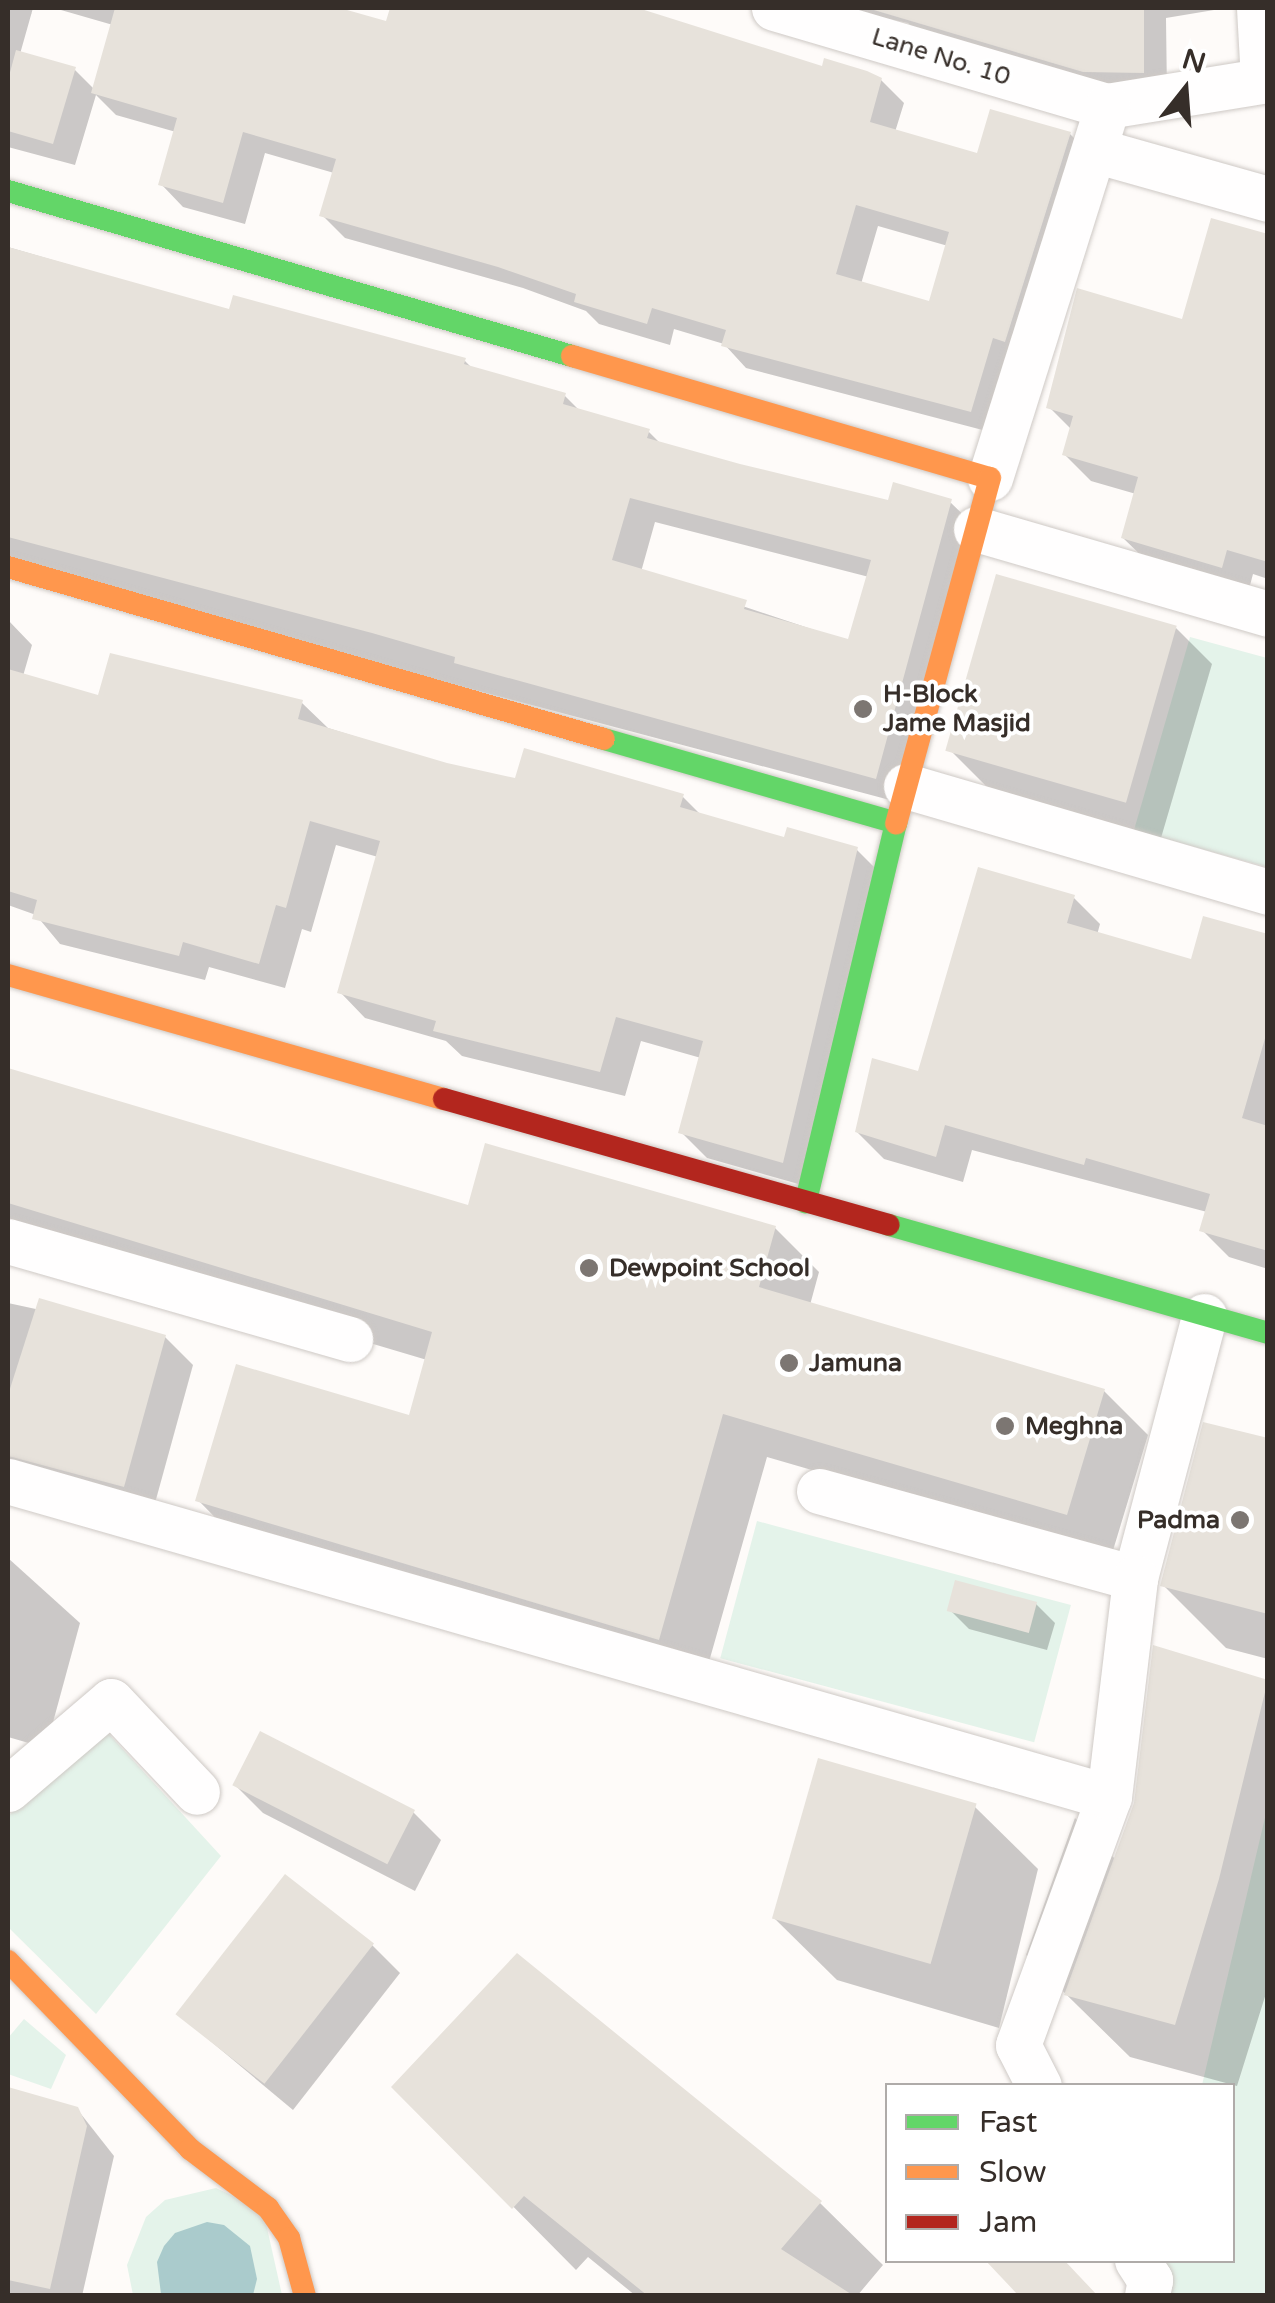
<!DOCTYPE html>
<html>
<head>
<meta charset="utf-8">
<style>
	body { margin:0 }
	#map { position:relative; width:1275px; height:2303px; overflow:hidden; background:#fefbf9; font-family:"Varela Round",sans-serif }
	div>[style] { position:absolute }
	[style*='--x'] { left:calc(var(--x)*1px); top:calc(var(--y)*1px); width:calc(var(--w)*1px); rotate:calc(var(--a)*1deg) }
	.green>* { inset:0; background:#e4f3ea; transform-origin:0 0 }
	.water>* { inset:0; background:#aacbcc }
	.shadow>* { inset:0; background:#0003 }
	.building>* { inset:0; background:#e7e2db; transform-origin:0 0 }
	.roads { filter:drop-shadow(0 0 2px #cec9c5) drop-shadow(0 0 2px #cec9c5) }
	.street>* { height:45px; margin:-22.5px; padding:0 22.5px; transform-origin:22.5px; border-radius:22.5px; background:#fffefe }
	.fast>* { height:22px; margin:-11px; padding:0 11px; transform-origin:11px; border-radius:11px; background:#63d668 }
	.slow>* { height:22px; margin:-11px; padding:0 11px; transform-origin:11px; border-radius:11px; background:#ff974d }
	.jam>* { height:22px; margin:-11px; padding:0 11px; transform-origin:11px; border-radius:11px; background:#b3261e }
	.dots>* { width:28px; height:28px; translate:-50% -50%; box-sizing:border-box; border:5px solid #fff; border-radius:50% }
	span { translate:-50% -50%; white-space:nowrap; text-align:center; line-height:1.15; -webkit-text-stroke:8px #fff; paint-order:stroke }
	.street-label { font-size:25px; color:#362e29 }
	.poi-label { font-size:25px; color:#362e29; font-weight:700 }
	.left { translate:0 -50%; text-align:left }
	.right { translate:-100% -50%; text-align:right }
	.frame { position:absolute; inset:0; border:10px solid #362e29; pointer-events:none }
	.legend { position:absolute; left:885px; top:2083px; width:350px; height:180px; box-sizing:border-box; background:#fff; border:2px solid #afaba9; margin:0; padding:12px 18px; list-style:none; font-size:30px; color:#362e29 }
	.legend li { display:flex; align-items:center; gap:20px; height:50px }
	.legend b { width:50px; border:2px solid #afaba9 }
	.north { position:absolute; left:1135px; top:40px; width:100px; height:100px; -webkit-text-stroke:8px #fff; paint-order:stroke; rotate:17deg; font-size:28px; font-weight:700; line-height:40px; text-align:center; color:#362e29 }
	.north::after { content:''; display:block; margin:auto; width:35px; height:45px; background:#362e29; clip-path:polygon(50% 0,100% 100%,50% 72%,0 100%) }
</style>
</head>
<body>
<div id="map">
	<div class="green">
		<div style="clip-path:polygon(1190px 637px,1267px 658px,1267px 867px,1134px 830px)"></div>
		<div style="left:757px;top:1521px;width:325px;height:142px;rotate:15deg"></div>
		<div style="clip-path:polygon(107px 1732px,221px 1856px,96px 2014px,8px 1927px,8px 1816px)"></div>
		<div style="clip-path:polygon(1267px 1809px,1267px 2295px,1153px 2296px,1161px 2261px,1232px 2260px,1232px 2086px,1202px 2085px)"></div>
		<div style="clip-path:polygon(24px 2019px,66px 2055px,51px 2089px,8px 2074px,8px 2038px)"></div>
		<div style="clip-path:polygon(216px 2188px,263px 2210px,282px 2295px,133px 2295px,127px 2265px,146px 2217px,165px 2200px)"></div>
	</div>
	<div class="water">
		<div style="clip-path:polygon(207px 2222px,224px 2225px,250px 2246px,257px 2279px,253px 2295px,161px 2294px,157px 2262px,164px 2246px,175px 2233px)"></div>
	</div>
	<div class="shadow">
		<div style="clip-path:polygon(evenodd,8px 8px,33px 8px,20px 54px,74px 69px,94px 89px,113px 25px,54px 8px,331px 8px,388px 24px,393px 8px,625px 8px,824px 69px,881px 80px,904px 103px,895px 132px,978px 156px,1070px 134px,1093px 157px,994px 433px,746px 368px,724px 344px,674px 329px,670px 345px,599px 324px,586px 311px,523px 288px,345px 238px,322px 215px,334px 173px,265px 153px,245px 224px,183px 207px,161px 184px,176px 132px,116px 115px,96px 95px,75px 165px,8px 147px,8px 8px,878px 226px,948px 246px,931px 304px,861px 284px,878px 226px)"></div>
		<div style="clip-path:polygon(838px 8px,1226px 8px,1166px 18px,1167px 95px,1107px 93px,925px 39px,908px 23px)"></div>
		<div style="clip-path:polygon(1268px 237px,1268px 579px,1253px 574px,1248px 593px,1150px 564px,1123px 538px,1136px 494px,1091px 481px,1065px 455px,1072px 430px,1049px 407px,1079px 291px,1183px 322px)"></div>
		<div style="clip-path:polygon(evenodd,8px 247px,231px 312px,465px 361px,474px 370px,564px 395px,580px 411px,648px 431px,662px 445px,890px 503px,950px 502px,976px 527px,901px 803px,8px 566px,8px 247px,655px 522px,869px 577px,850px 642px,641px 572px,655px 522px)"></div>
		<div style="clip-path:polygon(8px 620px,32px 645px,23px 676px,99px 698px,302px 703px,328px 728px,447px 765px,517px 781px,683px 797px,702px 816px,786px 840px,857px 850px,882px 875px,809px 1187px,707px 1158px,681px 1132px,701px 1058px,641px 1041px,625px 1096px,462px 1056px,446px 1041px,365px 1018px,340px 992px,378px 857px,336px 845px,311px 932px,302px 929px,285px 988px,209px 967px,205px 980px,60px 944px,36px 915px,8px 905px)"></div>
		<div style="clip-path:polygon(1176px 628px,1212px 664px,1161px 838px,987px 787px,951px 751px)"></div>
		<div style="clip-path:polygon(1073px 897px,1100px 924px,1097px 935px,1193px 962px,1268px 937px,1268px 1269px,1229px 1257px,1202px 1230px,1207px 1212px,972px 1150px,963px 1182px,884px 1159px,857px 1132px,920px 1074px)"></div>
		<div style="clip-path:polygon(8px 1071px,470px 1208px,775px 1228px,819px 1272px,810px 1305px,1104px 1391px,1148px 1435px,1111px 1557px,767px 1457px,703px 1683px,242px 1545px,198px 1500px,410px 1418px,427px 1360px,8px 1235px)"></div>
		<div style="clip-path:polygon(8px 1303px,165px 1337px,193px 1365px,152px 1514px,8px 1480px)"></div>
		<div style="clip-path:polygon(1268px 1441px,1268px 1659px,1226px 1648px,1163px 1585px)"></div>
		<div style="clip-path:polygon(8px 1558px,80px 1623px,46px 1748px,8px 1737px)"></div>
		<div style="clip-path:polygon(1036px 1604px,1055px 1623px,1047px 1650px,969px 1629px,950px 1610px)"></div>
		<div style="clip-path:polygon(1268px 1684px,1268px 1987px,1237px 2086px,1130px 2057px,1026px 1955px,1075px 1818px,1116px 1860px,1137px 1804px)"></div>
		<div style="clip-path:polygon(235px 1785px,413px 1812px,441px 1840px,415px 1891px,263px 1813px)"></div>
		<div style="clip-path:polygon(975px 1807px,1038px 1869px,999px 2028px,837px 1980px,774px 1918px)"></div>
		<div style="clip-path:polygon(372px 1945px,400px 1973px,293px 2110px,178px 2014px)"></div>
		<div style="clip-path:polygon(395px 2087px,820px 2203px,883px 2265px,857px 2296px,636px 2296px,588px 2257px,576px 2270px)"></div>
		<div style="clip-path:polygon(8px 2090px,77px 2109px,114px 2156px,82px 2296px,8px 2296px)"></div>
	</div>
	<div class="building">
		<div style="clip-path:polygon(evenodd,115px 8px,340px 8px,386px 21px,390px 8px,638px 8px,822px 66px,824px 58px,867px 71px,882px 78px,870px 122px,977px 153px,990px 109px,1071px 132px,1005px 342px,993px 338px,971px 412px,721px 346px,726px 330px,652px 308px,647px 324px,574px 302px,576px 294px,498px 267px,319px 216px,336px 159px,243px 132px,223px 203px,158px 185px,177px 118px,91px 93px,115px 8px,856px 205px,949px 232px,929px 301px,836px 274px,856px 205px)"></div>
		<div style="clip-path:polygon(867px 8px,1144px 8px,1144px 73px,1083px 72px)"></div>
		<div style="clip-path:polygon(16px 50px,76px 67px,53px 144px,8px 131px,8px 80px)"></div>
		<div style="clip-path:polygon(1211px 218px,1268px 234px,1268px 562px,1227px 550px,1222px 568px,1121px 538px,1138px 477px,1062px 455px,1073px 416px,1046px 408px,1077px 288px,1182px 319px)"></div>
		<div style="clip-path:polygon(evenodd,8px 247px,229px 309px,233px 295px,466px 358px,464px 364px,566px 393px,563px 404px,650px 429px,647px 438px,740px 464px,888px 500px,893px 482px,952px 499px,876px 779px,454px 663px,455px 657px,372px 633px,8px 537px,8px 247px,630px 498px,871px 560px,848px 639px,744px 609px,747px 600px,612px 560px,630px 498px)"></div>
		<div style="left:996px;top:574px;width:188px;height:184px;rotate:16deg"></div>
		<div style="clip-path:polygon(110px 653px,303px 700px,298px 719px,447px 763px,515px 778px,524px 748px,684px 794px,680px 807px,784px 837px,787px 827px,858px 847px,783px 1163px,678px 1133px,703px 1041px,616px 1017px,600px 1072px,433px 1031px,436px 1021px,337px 993px,380px 841px,310px 821px,286px 908px,276px 905px,259px 964px,183px 942px,179px 956px,32px 919px,37px 900px,8px 891px,8px 669px,98px 695px)"></div>
		<div style="clip-path:polygon(978px 867px,1075px 895px,1067px 923px,1191px 959px,1203px 916px,1268px 934px,1268px 1028px,1242px 1118px,1268px 1126px,1268px 1251px,1199px 1231px,1210px 1194px,1086px 1158px,1084px 1165px,945px 1125px,936px 1157px,855px 1132px,872px 1058px,918px 1071px)"></div>
		<div style="clip-path:polygon(8px 1068px,468px 1205px,485px 1143px,776px 1226px,759px 1287px,1105px 1389px,1067px 1515px,723px 1414px,659px 1640px,195px 1501px,236px 1364px,409px 1415px,432px 1332px,8px 1203px)"></div>
		<div style="clip-path:polygon(39px 1298px,166px 1335px,124px 1487px,8px 1456px,8px 1395px)"></div>
		<div style="clip-path:polygon(1203px 1422px,1268px 1438px,1268px 1614px,1160px 1586px)"></div>
		<div style="left:955px;top:1580px;width:85px;height:32px;rotate:15deg"></div>
		<div style="clip-path:polygon(1153px 1645px,1268px 1680px,1219px 1879px,1175px 2025px,1064px 1995px,1134px 1803px)"></div>
		<div style="left:260px;top:1731px;width:174px;height:61px;rotate:27deg"></div>
		<div style="left:818px;top:1758px;width:165px;height:167px;rotate:16deg"></div>
		<div style="left:285px;top:1874px;width:113px;height:178px;rotate:38deg"></div>
		<div style="clip-path:polygon(517px 1953px,822px 2201px,781px 2249px,854px 2296px,648px 2296px,524px 2196px,512px 2209px,391px 2087px)"></div>
		<div style="clip-path:polygon(8px 2087px,78px 2107px,87px 2126px,50px 2289px,8px 2280px)"></div>
		<div style="clip-path:polygon(985px 2260px,1064px 2260px,1098px 2296px,1019px 2296px)"></div>
	</div>
	<div class="roads">
		<div class="street">
			<div style="--x:774;--y:8;--w:347;--a:16.4"></div>
			<div style="--x:1107;--y:106;--w:163;--a:-9.2"></div>
			<div style="--x:1259;--y:8;--w:72;--a:86.8"></div>
			<div style="--x:1094;--y:150;--w:181;--a:15.7"></div>
			<div style="--x:990;--y:478;--w:390;--a:-72.5"></div>
			<div style="--x:976;--y:529;--w:304;--a:16.2"></div>
			<div style="--x:906;--y:786;--w:377;--a:16.3"></div>
			<div style="--x:8;--y:1241;--w:356;--a:16"></div>
			<div style="--x:8;--y:1481;--w:1145;--a:16.01"></div>
			<div style="--x:819;--y:1491;--w:328;--a:15.4"></div>
			<div style="--x:1135;--y:1578;--w:271;--a:-75.2"></div>
			<div style="--x:8;--y:1789;--w:135;--a:-40.5"></div>
			<div style="--x:111;--y:1701;--w:125;--a:46.6"></div>
			<div style="--x:1039;--y:2086;--w:46;--a:-117.1"></div>
			<div style="--x:1018;--y:2045;--w:264;--a:-69.9"></div>
			<div style="--x:1109;--y:1797;--w:221;--a:-83.2"></div>
			<div style="--x:1137;--y:2260;--w:24;--a:57"></div>
			<div style="--x:1150;--y:2280;--w:16;--a:101"></div>
		</div>
		<div class="fast">
			<div style="--x:8;--y:191;--w:588;--a:16.31"></div>
			<div style="--x:604;--y:739;--w:304;--a:16"></div>
			<div style="--x:896;--y:823;--w:390;--a:103.4"></div>
			<div style="--x:889;--y:1225;--w:394;--a:15.9"></div>
		</div>
		<div class="slow">
			<div style="--x:572;--y:356;--w:435;--a:16.3"></div>
			<div style="--x:990;--y:478;--w:358;--a:105.2"></div>
			<div style="--x:8;--y:567;--w:620;--a:16.1"></div>
			<div style="--x:8;--y:975;--w:453;--a:15.9"></div>
			<div style="--x:8;--y:1961;--w:262;--a:45.9"></div>
			<div style="--x:190;--y:2149;--w:98;--a:37.1"></div>
			<div style="--x:268;--y:2208;--w:37;--a:55"></div>
			<div style="--x:289;--y:2238;--w:60;--a:74.6"></div>
		</div>
		<div class="jam">
			<div style="--x:444;--y:1099;--w:462;--a:15.8"></div>
		</div>
	</div>
	<div class="dots">
		<div style="left:863px;top:709px;background:#7c7672"></div>
		<div style="left:589px;top:1268px;background:#7c7672"></div>
		<div style="left:789px;top:1363px;background:#7c7672"></div>
		<div style="left:1005px;top:1426px;background:#7c7672"></div>
		<div style="left:1240px;top:1520px;background:#7c7672"></div>
	</div>
	<div class="street-label">
		<span style="left:941px;top:57px;rotate:17deg">Lane No. 10</span>
	</div>
	<div class="poi-label">
		<span class="left" style="left:883px;top:709px">H-Block<br>Jame Masjid</span>
		<span class="left" style="left:609px;top:1268px">Dewpoint School</span>
		<span class="left" style="left:809px;top:1363px">Jamuna</span>
		<span class="left" style="left:1025px;top:1426px">Meghna</span>
		<span class="right" style="left:1220px;top:1520px">Padma</span>
	</div>
	<div class="frame"></div>
	<ul class="legend">
	<li><b style="height:12px;background:#63d668"></b>Fast</li>
	<li><b style="height:12px;background:#ff974d"></b>Slow</li>
	<li><b style="height:12px;background:#b3261e"></b>Jam</li>
	</ul>
	<div class="north">N</div>
</div>
</body>
</html>
